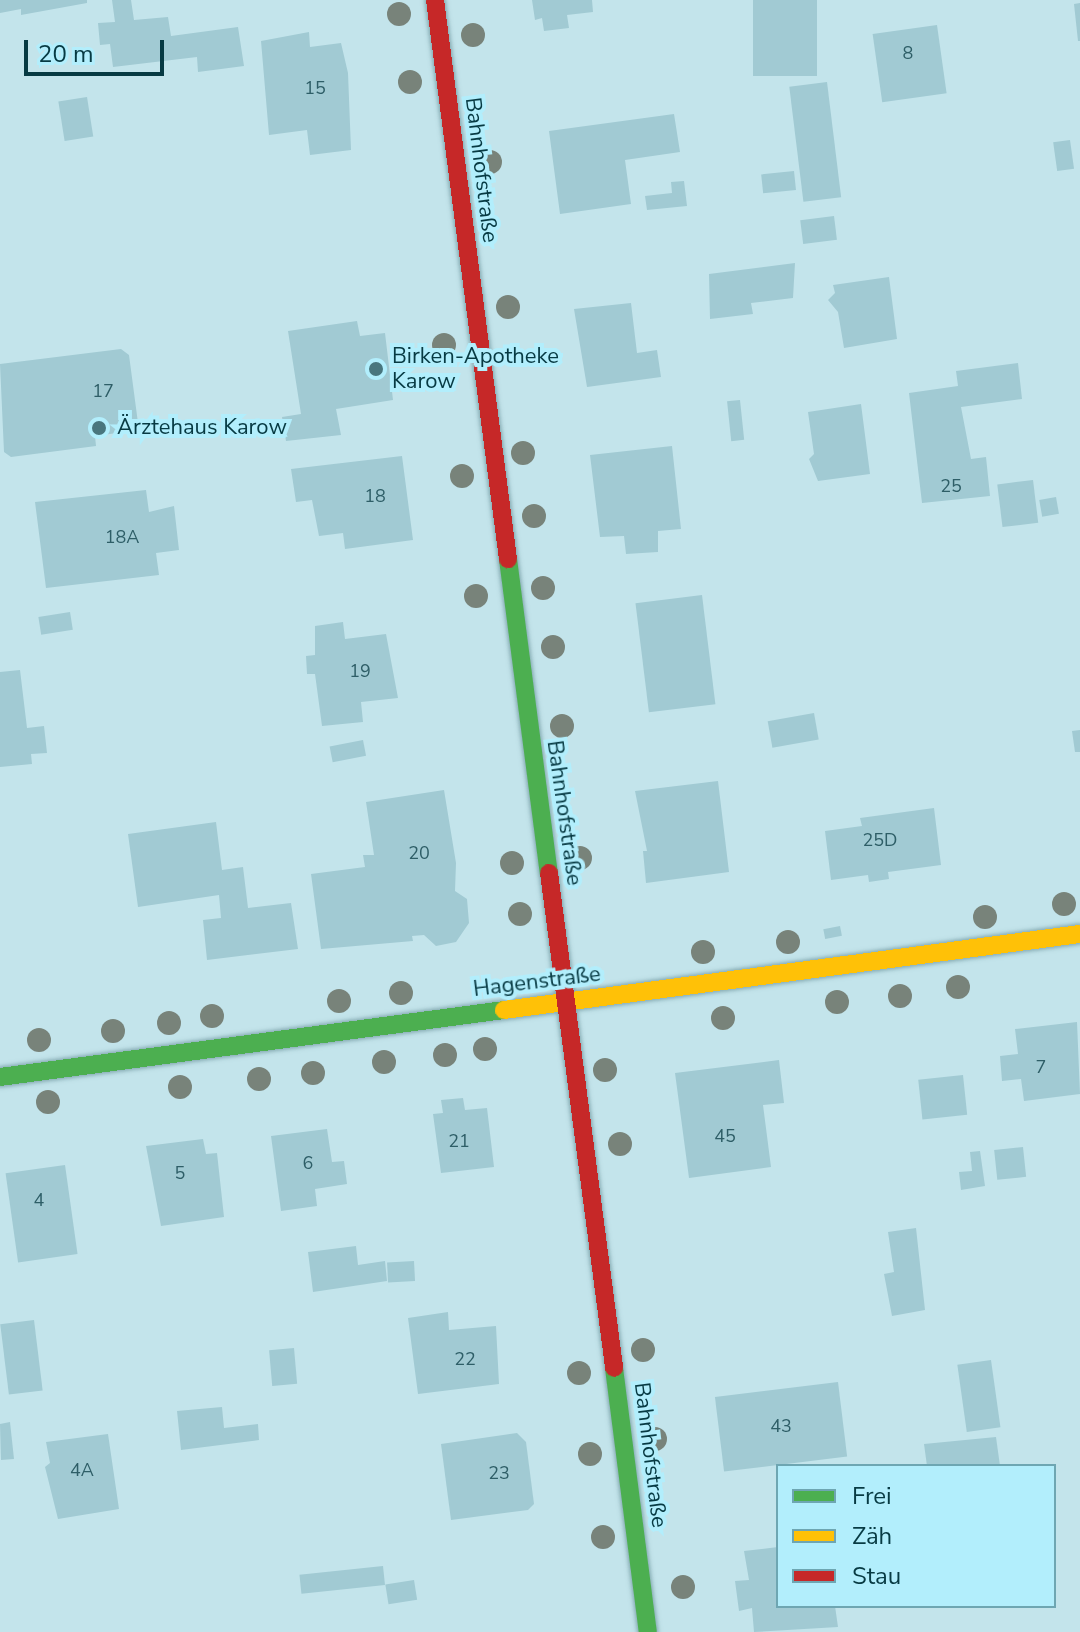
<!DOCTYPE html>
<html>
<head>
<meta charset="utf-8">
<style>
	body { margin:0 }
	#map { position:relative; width:1080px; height:1632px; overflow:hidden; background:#c3e4eb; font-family:"Nunito Sans",sans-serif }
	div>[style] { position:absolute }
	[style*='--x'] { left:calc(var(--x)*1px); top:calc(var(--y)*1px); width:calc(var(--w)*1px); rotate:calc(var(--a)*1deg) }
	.building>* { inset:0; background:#a1cad3; transform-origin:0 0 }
	.roads { filter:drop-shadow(0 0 2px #85abb2) drop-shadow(0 0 2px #85abb2) }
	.fast>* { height:18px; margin:-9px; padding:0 9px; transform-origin:9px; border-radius:9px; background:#4caf50 }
	.slow>* { height:18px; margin:-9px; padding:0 9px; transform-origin:9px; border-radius:9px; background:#ffc107 }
	.jam>* { height:18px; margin:-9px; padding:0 9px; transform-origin:9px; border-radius:9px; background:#c62828 }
	.trees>* { width:24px; height:24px; margin:-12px; border-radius:50%; background:#78837a }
	.dots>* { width:22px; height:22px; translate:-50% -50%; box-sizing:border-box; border:4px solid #b2eefc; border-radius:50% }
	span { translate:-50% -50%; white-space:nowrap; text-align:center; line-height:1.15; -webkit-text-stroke:8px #b2eefc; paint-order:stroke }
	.number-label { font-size:18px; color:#2e5e67 }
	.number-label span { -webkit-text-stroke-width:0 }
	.street-label { font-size:22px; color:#073a43 }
	.poi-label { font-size:22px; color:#073a43 }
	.left { translate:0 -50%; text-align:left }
	.legend { position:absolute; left:776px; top:1464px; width:280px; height:144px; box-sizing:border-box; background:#b2eefc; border:2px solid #6ea6b2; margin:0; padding:10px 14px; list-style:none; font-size:24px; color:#073a43 }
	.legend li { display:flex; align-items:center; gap:16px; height:40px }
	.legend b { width:40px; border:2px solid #6ea6b2 }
	.scale { position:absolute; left:24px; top:40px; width:140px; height:36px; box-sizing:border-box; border:4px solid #073a43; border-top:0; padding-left:10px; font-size:24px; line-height:28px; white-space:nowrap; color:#073a43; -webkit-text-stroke:6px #b2eefc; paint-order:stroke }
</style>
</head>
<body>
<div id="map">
	<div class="building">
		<div style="clip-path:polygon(0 0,87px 0,87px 3px,21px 15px,21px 9px,0 13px)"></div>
		<div style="clip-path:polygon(112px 0,131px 0,134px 20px,168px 17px,171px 36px,238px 27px,244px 66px,198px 72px,197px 57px,113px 67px,110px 44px,100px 45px,98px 23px,115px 22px)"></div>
		<div style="clip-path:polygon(532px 0,592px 0,593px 12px,567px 15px,569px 28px,544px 31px,542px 18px,535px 20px)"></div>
		<div style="left:753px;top:0;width:64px;height:76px"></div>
		<div style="clip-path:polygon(1080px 3px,1080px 41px,1078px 41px,1074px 4px)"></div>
		<div style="left:937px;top:25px;width:69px;height:65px;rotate:82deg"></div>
		<div style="clip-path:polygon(309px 32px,310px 47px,341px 43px,348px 73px,351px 150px,310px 155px,307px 130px,269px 135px,261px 41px)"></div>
		<div style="left:827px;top:82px;width:116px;height:38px;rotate:83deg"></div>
		<div style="left:87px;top:97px;width:40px;height:29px;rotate:81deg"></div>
		<div style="clip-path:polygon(674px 114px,680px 152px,625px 160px,631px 204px,560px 214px,549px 131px)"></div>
		<div style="left:1070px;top:140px;width:29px;height:17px;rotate:82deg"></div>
		<div style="left:794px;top:171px;width:19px;height:33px;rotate:84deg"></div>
		<div style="clip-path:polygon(684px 181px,687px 206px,647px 210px,645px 196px,672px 193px,671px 182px)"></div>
		<div style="left:834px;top:216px;width:24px;height:34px;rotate:83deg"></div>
		<div style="clip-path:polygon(795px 263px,793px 298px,751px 303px,753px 314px,710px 319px,709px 274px)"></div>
		<div style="clip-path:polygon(889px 277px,897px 339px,844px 348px,838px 312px,828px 300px,835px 293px,833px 285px)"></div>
		<div style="clip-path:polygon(631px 303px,637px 353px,657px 350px,661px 377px,587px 387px,574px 309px)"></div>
		<div style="clip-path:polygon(357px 321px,360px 336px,385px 333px,393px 400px,336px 409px,341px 435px,286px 441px,282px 417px,301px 414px,288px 331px)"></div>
		<div style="clip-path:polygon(121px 349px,129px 355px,138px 423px,132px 431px,95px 436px,96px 446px,11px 457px,4px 452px,0 364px)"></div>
		<div style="clip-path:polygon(1018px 363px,1022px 399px,961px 407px,971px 459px,986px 457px,990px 496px,922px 503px,909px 393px,958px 386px,956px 371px)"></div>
		<div style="left:740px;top:400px;width:40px;height:13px;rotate:84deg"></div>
		<div style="clip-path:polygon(861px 404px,870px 474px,818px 481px,809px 459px,814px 454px,808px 412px)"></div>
		<div style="clip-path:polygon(672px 446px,681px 529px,658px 531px,658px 552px,626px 554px,624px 536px,600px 537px,590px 455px)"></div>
		<div style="clip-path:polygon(402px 456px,413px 540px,345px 549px,343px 533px,319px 536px,312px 500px,296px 502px,291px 469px)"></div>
		<div style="left:1033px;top:480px;width:43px;height:36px;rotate:83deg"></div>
		<div style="clip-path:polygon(146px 490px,149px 512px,174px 506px,179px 550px,156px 553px,159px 575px,46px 588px,35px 502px)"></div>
		<div style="left:1056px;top:497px;width:17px;height:17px;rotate:80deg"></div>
		<div style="left:702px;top:595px;width:110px;height:67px;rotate:83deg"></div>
		<div style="left:70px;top:612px;width:18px;height:32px;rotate:81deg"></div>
		<div style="clip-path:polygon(343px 622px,345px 639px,386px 634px,398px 698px,361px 702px,363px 722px,322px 726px,315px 674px,307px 674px,306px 656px,315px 655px,315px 626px)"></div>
		<div style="clip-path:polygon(20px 670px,27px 728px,44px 726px,47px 753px,31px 754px,32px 764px,0 767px,0 672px)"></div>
		<div style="left:814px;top:713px;width:27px;height:47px;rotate:80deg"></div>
		<div style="clip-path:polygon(1080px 730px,1080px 752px,1075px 752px,1072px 731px)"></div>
		<div style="left:363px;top:740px;width:16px;height:34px;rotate:79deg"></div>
		<div style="clip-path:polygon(718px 781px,729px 872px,646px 883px,643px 851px,647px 851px,635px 791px)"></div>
		<div style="clip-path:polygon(444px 790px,456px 863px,455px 891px,467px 899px,469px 923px,456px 942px,436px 946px,424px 935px,412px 936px,413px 941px,321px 949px,311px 874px,365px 867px,363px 855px,374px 855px,366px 802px)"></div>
		<div style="clip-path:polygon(934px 808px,941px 865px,888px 872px,889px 879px,869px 882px,868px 875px,831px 880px,825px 831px,862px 826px,860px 818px)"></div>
		<div style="clip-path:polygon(216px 822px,222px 870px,243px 867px,248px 908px,291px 903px,298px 949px,207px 960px,203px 920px,221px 918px,219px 895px,138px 907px,128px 834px)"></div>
		<div style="left:840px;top:926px;width:10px;height:17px;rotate:79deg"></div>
		<div style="clip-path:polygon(1077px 1022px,1080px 1094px,1024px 1101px,1021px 1079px,1002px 1081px,1000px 1056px,1018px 1054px,1015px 1029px)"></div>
		<div style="clip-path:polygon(779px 1060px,784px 1103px,763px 1105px,771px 1167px,689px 1178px,675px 1073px)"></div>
		<div style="left:963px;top:1075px;width:40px;height:45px;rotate:84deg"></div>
		<div style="clip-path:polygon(463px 1098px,465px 1110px,487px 1108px,494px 1167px,441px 1173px,433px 1114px,443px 1113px,441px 1100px)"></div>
		<div style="clip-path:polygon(327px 1129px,332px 1162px,344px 1161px,347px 1184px,315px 1189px,317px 1206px,281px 1211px,271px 1136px)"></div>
		<div style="clip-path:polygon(203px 1139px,206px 1154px,217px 1153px,224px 1217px,161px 1226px,146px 1146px)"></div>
		<div style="left:1023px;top:1147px;width:30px;height:29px;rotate:84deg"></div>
		<div style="clip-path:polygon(980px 1151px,985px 1186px,961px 1190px,959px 1172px,972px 1171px,970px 1152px)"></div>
		<div style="left:65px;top:1165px;width:90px;height:60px;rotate:82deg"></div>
		<div style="clip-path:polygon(916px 1228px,925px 1310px,892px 1316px,884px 1274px,894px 1272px,888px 1232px)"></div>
		<div style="clip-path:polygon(356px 1246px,358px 1265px,385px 1261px,387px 1281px,313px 1292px,308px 1252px)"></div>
		<div style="left:414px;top:1261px;width:20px;height:27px;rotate:87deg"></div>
		<div style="clip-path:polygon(448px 1312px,449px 1330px,496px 1326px,499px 1384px,418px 1394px,408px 1318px)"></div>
		<div style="left:34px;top:1320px;width:71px;height:34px;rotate:83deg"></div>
		<div style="left:294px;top:1348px;width:36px;height:25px;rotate:85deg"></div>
		<div style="left:991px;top:1360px;width:68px;height:34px;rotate:82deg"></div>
		<div style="left:838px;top:1382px;width:75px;height:124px;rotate:83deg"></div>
		<div style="clip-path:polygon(222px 1407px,224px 1428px,258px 1424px,259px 1440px,181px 1450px,177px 1411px)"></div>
		<div style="clip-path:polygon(10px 1422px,14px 1459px,1px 1460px,0 1424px)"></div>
		<div style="clip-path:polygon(517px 1433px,526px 1442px,534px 1504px,528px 1510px,451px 1520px,441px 1444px)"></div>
		<div style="clip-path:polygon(108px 1434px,119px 1509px,58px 1519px,45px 1467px,50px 1463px,46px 1442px)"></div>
		<div style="clip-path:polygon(996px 1437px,1000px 1466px,927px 1466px,924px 1444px)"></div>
		<div style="clip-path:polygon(778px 1547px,778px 1606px,835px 1606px,838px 1627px,754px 1632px,752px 1608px,739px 1611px,735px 1581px,749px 1580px,744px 1551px)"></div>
		<div style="left:383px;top:1566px;width:19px;height:84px;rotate:84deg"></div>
		<div style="left:414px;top:1580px;width:20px;height:29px;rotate:81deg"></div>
	</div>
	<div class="roads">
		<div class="fast">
			<div style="--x:508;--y:559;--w:317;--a:82.6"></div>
			<div style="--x:0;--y:1077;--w:508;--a:-7.57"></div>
			<div style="--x:614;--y:1368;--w:266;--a:82.7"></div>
		</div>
		<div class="slow">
			<div style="--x:504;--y:1010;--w:581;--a:-7.52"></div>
		</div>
		<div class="jam">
			<div style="--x:435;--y:0;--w:564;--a:82.56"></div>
			<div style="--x:549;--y:873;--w:499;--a:82.5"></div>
		</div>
	</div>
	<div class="trees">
		<div style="left:399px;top:14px"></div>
		<div style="left:473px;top:35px"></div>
		<div style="left:410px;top:82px"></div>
		<div style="left:490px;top:162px"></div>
		<div style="left:508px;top:307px"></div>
		<div style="left:444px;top:345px"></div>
		<div style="left:523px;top:453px"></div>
		<div style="left:462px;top:476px"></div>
		<div style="left:534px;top:516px"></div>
		<div style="left:543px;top:588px"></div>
		<div style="left:476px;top:596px"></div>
		<div style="left:553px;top:647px"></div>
		<div style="left:562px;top:726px"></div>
		<div style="left:580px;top:858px"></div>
		<div style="left:512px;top:863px"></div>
		<div style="left:1064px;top:904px"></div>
		<div style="left:520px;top:914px"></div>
		<div style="left:985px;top:917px"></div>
		<div style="left:788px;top:942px"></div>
		<div style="left:703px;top:952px"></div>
		<div style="left:958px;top:987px"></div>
		<div style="left:401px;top:993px"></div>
		<div style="left:900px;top:996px"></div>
		<div style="left:339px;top:1001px"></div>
		<div style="left:837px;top:1002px"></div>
		<div style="left:212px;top:1016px"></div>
		<div style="left:723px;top:1018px"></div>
		<div style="left:169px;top:1023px"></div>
		<div style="left:113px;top:1031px"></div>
		<div style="left:39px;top:1040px"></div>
		<div style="left:485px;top:1049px"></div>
		<div style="left:445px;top:1055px"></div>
		<div style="left:384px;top:1062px"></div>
		<div style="left:605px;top:1070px"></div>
		<div style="left:313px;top:1073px"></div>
		<div style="left:259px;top:1079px"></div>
		<div style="left:180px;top:1087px"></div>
		<div style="left:48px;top:1102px"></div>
		<div style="left:620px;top:1144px"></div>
		<div style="left:643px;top:1350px"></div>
		<div style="left:579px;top:1373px"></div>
		<div style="left:655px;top:1439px"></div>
		<div style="left:590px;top:1454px"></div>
		<div style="left:603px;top:1537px"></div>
		<div style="left:683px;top:1587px"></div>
	</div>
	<div class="dots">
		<div style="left:376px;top:369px;background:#49767e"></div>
		<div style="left:99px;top:428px;background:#49767e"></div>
	</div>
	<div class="number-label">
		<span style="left:908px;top:53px">8</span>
		<span style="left:315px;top:88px">15</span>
		<span style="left:103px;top:391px">17</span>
		<span style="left:951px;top:486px">25</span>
		<span style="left:375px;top:496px">18</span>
		<span style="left:122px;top:537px">18A</span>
		<span style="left:360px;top:671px">19</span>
		<span style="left:880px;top:840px">25D</span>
		<span style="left:419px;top:853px">20</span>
		<span style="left:1041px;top:1067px">7</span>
		<span style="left:725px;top:1136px">45</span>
		<span style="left:459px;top:1141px">21</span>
		<span style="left:308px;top:1163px">6</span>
		<span style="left:180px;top:1173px">5</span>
		<span style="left:39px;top:1200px">4</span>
		<span style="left:465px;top:1359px">22</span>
		<span style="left:781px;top:1426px">43</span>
		<span style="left:82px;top:1470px">4A</span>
		<span style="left:499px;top:1473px">23</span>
	</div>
	<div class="street-label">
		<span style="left:481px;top:170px;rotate:83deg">Bahnhofstraße</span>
		<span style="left:564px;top:813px;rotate:82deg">Bahnhofstraße</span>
		<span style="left:537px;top:982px;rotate:-7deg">Hagenstraße</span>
		<span style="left:650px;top:1455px;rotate:83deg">Bahnhofstraße</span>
	</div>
	<div class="poi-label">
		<span class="left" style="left:392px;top:369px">Birken-Apotheke<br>Karow</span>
		<span class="left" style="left:117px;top:428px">Ärztehaus Karow</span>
	</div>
	<ul class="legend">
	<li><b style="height:10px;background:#4caf50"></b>Frei</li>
	<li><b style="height:10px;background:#ffc107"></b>Zäh</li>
	<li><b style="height:10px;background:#c62828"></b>Stau</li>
	</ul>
	<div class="scale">20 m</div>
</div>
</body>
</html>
